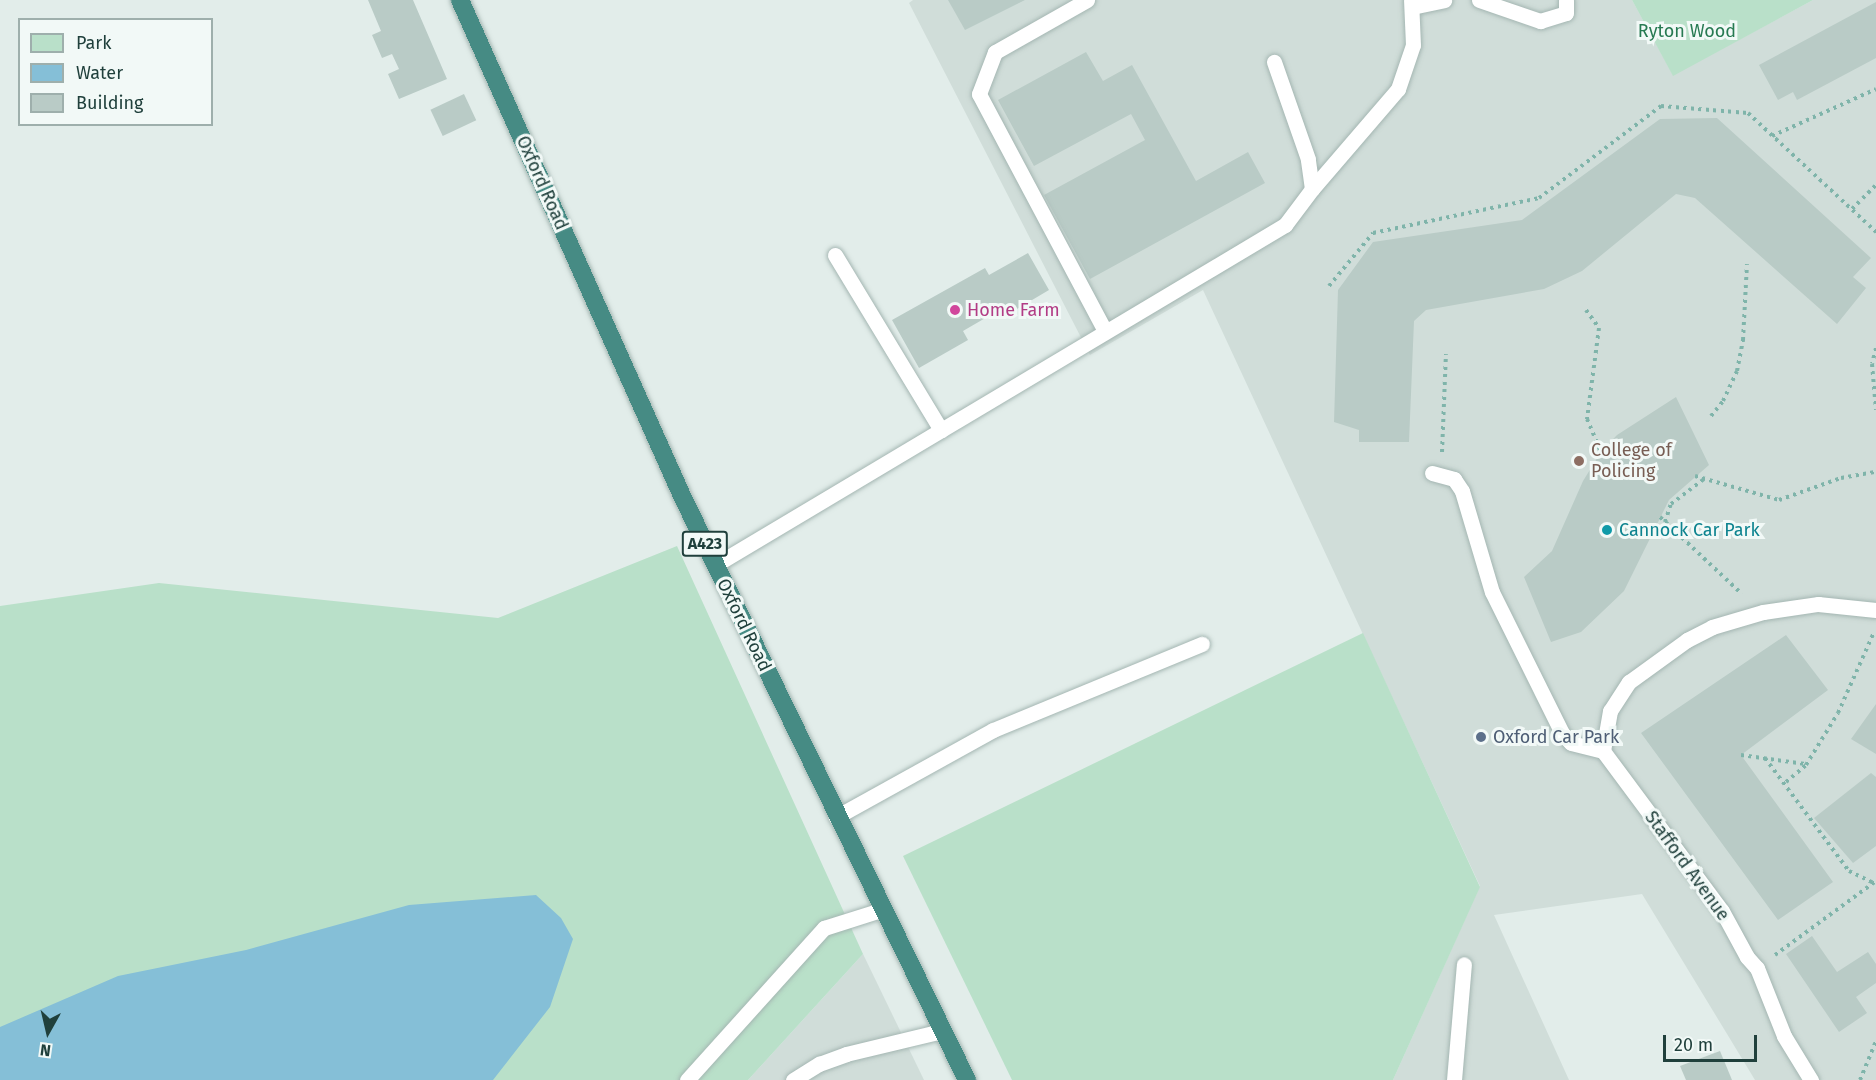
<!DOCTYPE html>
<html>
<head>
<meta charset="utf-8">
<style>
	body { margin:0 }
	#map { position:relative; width:1876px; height:1080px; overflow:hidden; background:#e2edea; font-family:"Fira Sans",sans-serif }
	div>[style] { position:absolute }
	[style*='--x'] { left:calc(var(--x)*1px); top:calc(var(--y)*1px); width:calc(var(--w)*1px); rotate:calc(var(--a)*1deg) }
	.built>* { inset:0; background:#d0ddd9 }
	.green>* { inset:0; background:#b9e0c9 }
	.water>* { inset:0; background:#85bfd7 }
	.building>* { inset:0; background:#b9cbc6; transform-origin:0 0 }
	.path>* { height:4px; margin-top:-2px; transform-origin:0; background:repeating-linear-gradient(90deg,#7fb4aa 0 3px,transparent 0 7.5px) }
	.roads { filter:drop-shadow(0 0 2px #a4b6b2) drop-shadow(0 0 2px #a4b6b2) }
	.service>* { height:15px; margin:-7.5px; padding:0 7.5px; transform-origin:7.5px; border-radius:7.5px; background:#fff }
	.trunk>* { height:18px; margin:-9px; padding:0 9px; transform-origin:9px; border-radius:9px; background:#468b84 }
	.dots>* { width:16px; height:16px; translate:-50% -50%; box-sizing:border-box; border:3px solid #f2f9f7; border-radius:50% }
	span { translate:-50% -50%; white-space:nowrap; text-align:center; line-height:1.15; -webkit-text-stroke:6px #f2f9f7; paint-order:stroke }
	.shield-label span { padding:2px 4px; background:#f2f9f7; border:2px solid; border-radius:4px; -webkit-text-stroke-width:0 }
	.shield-label { font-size:16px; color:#20403c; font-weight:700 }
	.park-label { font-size:18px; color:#277a52 }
	.street-label { font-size:18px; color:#20403c }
	.hotel-label { font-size:18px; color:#b23c85 }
	.left { translate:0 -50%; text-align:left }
	.education-label { font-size:18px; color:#785e54 }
	.culture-label { font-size:18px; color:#0d838f }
	.service-label { font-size:18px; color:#4e5e75 }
	.legend { position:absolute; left:18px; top:18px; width:195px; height:108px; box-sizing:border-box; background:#f2f9f7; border:2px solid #9eafac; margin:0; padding:8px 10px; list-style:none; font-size:18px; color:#20403c }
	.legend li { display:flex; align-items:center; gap:12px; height:30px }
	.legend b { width:30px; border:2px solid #9eafac }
	.north { position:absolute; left:18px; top:1002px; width:60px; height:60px; -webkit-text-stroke:4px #f2f9f7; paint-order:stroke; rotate:188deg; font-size:16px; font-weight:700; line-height:24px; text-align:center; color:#20403c }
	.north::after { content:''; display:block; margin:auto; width:21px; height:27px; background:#20403c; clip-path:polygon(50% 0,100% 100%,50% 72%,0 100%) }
	.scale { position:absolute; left:1663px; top:1035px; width:94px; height:27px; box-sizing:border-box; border:3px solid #20403c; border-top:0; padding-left:8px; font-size:18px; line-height:21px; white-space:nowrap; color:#20403c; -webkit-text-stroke:4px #f2f9f7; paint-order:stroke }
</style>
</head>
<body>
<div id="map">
	<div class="built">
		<div style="clip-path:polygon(913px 0,1632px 0,1673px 75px,1813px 0,1876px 0,1876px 1080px,1755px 1080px,1642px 894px,1494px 915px,1569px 1080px,1393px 1080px,1480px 886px,1203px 290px,1090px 355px,909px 3px)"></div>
		<div style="clip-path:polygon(863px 954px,924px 1080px,748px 1080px)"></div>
	</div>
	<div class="green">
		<div style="clip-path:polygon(1632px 0,1813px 0,1673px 76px)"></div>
		<div style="clip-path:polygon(677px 546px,863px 954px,748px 1080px,0 1080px,0 606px,159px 583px,498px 618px)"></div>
		<div style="clip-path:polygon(1363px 633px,1480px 887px,1393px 1080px,1012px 1080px,903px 856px)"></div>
	</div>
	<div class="water">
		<div style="clip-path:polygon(536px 895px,561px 918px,573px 939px,550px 1007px,493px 1080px,0 1080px,0 1027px,118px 976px,246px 950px,409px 905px)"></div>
	</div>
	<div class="building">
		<div style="clip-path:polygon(368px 0,413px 0,447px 79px,399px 99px,388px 74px,399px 69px,392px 54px,382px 58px,372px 35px,381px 31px)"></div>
		<div style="clip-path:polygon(948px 0,1025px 0,965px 30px)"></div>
		<div style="clip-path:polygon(1876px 2px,1876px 58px,1797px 100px,1793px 92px,1778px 100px,1759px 65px)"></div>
		<div style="clip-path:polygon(1086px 52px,1103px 81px,1132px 65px,1196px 181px,1248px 152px,1265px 183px,1090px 279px,1044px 195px,1145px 140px,1131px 114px,1034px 166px,998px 100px)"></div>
		<div style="left:464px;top:94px;width:29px;height:37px;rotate:65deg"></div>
		<div style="clip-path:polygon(1717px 118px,1871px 258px,1853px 277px,1866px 288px,1837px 324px,1695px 198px,1676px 194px,1582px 271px,1544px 289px,1426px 310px,1414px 321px,1409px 442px,1359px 442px,1359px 430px,1334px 422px,1338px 290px,1373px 242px,1522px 220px,1660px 119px)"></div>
		<div style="clip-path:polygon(1028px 253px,1049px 290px,1010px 313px,1006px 306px,963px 331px,968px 340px,919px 368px,892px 320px,985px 268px,989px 275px)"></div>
		<div style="clip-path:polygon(1676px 397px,1709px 465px,1669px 500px,1624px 591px,1581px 632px,1551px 642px,1524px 577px,1552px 551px,1583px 481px,1601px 452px,1617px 435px)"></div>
		<div style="clip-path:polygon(1786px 635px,1828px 690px,1741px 755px,1833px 882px,1778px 920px,1641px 733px)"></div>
		<div style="clip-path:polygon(1876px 704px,1876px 754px,1851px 739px)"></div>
		<div style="clip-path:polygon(1871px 773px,1876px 777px,1876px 846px,1853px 863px,1814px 818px)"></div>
		<div style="clip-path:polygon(1812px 936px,1837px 972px,1868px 952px,1876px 964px,1876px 983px,1856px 997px,1867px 1013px,1839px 1032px,1786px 954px)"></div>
		<div style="clip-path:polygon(1720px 1051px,1732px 1080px,1686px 1080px,1680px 1066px)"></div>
	</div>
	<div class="path">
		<div style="--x:1772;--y:136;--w:114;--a:-24.3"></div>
		<div style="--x:1852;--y:209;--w:34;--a:-45"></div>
		<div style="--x:1329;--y:286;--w:69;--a:-50.3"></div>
		<div style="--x:1373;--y:233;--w:170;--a:-11.9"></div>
		<div style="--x:1539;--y:198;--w:153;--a:-37"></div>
		<div style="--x:1661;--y:106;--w:87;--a:4.6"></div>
		<div style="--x:1748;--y:113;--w:175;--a:42.9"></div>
		<div style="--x:1586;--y:310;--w:22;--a:54"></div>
		<div style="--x:1599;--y:328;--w:92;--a:97.5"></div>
		<div style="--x:1587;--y:419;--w:36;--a:67"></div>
		<div style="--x:1876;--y:348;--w:16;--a:104"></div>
		<div style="--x:1872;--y:364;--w:46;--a:85"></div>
		<div style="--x:1711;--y:416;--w:19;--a:-51"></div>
		<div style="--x:1723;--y:401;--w:33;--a:-65"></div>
		<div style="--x:1737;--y:371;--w:32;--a:-79"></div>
		<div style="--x:1743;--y:340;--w:76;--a:-87"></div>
		<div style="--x:1442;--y:452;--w:98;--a:-87.7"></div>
		<div style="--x:1695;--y:476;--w:87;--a:15.9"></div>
		<div style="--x:1779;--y:500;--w:66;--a:-19.5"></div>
		<div style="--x:1841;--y:478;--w:36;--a:-10"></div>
		<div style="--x:1660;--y:517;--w:112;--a:43.2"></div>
		<div style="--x:1665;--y:522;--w:19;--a:-72"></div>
		<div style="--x:1671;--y:504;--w:41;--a:-37.1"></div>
		<div style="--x:1741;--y:755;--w:65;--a:8"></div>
		<div style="--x:1765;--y:758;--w:141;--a:53.4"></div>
		<div style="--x:1849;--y:871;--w:28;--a:26"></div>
		<div style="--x:1786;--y:782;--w:26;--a:-40"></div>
		<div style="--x:1806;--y:765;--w:61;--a:-58.4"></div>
		<div style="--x:1838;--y:713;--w:89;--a:-66"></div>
		<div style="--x:1775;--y:955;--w:125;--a:-36.2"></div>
		<div style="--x:1860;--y:1080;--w:42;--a:-67.7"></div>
	</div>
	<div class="roads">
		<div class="service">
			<div style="--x:1087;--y:0;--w:106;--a:150.5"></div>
			<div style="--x:995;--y:52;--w:45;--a:110.9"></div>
			<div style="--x:979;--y:94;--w:268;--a:62"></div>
			<div style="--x:1479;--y:0;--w:65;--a:19"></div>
			<div style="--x:1540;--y:21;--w:27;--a:-17"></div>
			<div style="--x:1566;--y:13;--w:13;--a:-90"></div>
			<div style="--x:1412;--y:7;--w:33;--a:-12"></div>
			<div style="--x:1312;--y:189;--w:132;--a:-49.3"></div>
			<div style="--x:1398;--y:89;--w:46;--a:-71.2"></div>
			<div style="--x:1413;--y:45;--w:45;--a:-92.5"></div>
			<div style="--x:835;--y:255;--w:205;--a:58.8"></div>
			<div style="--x:1432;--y:473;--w:23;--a:15"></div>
			<div style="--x:1454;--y:479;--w:14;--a:56"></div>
			<div style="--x:1462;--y:491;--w:105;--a:73.5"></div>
			<div style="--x:1492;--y:592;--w:157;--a:63.6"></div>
			<div style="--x:1562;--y:733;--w:13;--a:48"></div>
			<div style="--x:1571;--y:743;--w:33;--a:14"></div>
			<div style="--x:715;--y:565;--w:664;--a:-30.82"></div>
			<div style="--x:1285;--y:225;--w:45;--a:-53.1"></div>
			<div style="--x:1312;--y:189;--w:30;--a:-98"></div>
			<div style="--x:1308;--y:159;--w:103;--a:-109.3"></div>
			<div style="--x:1603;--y:751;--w:199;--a:53.4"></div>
			<div style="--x:1722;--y:911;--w:52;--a:61.5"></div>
			<div style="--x:1747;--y:957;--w:15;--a:48"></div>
			<div style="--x:1757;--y:968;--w:73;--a:68.3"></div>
			<div style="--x:1784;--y:1036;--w:52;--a:58.5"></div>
			<div style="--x:1603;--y:751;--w:41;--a:-80.1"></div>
			<div style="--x:1610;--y:711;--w:35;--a:-57"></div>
			<div style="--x:1629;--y:682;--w:72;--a:-35.9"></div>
			<div style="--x:1687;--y:640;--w:28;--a:-27"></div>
			<div style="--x:1712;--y:627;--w:53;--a:-16.4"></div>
			<div style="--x:1763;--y:612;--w:56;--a:-8.3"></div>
			<div style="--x:1818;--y:604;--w:58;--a:5.9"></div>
			<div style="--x:836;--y:817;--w:179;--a:-29"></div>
			<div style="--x:993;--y:730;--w:226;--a:-22.4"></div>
			<div style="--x:687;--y:1080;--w:205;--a:-48"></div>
			<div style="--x:824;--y:928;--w:60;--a:-17.5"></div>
			<div style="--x:793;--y:1080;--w:31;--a:-32"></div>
			<div style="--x:819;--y:1064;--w:29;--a:-20"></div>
			<div style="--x:846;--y:1054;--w:99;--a:-13.5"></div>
			<div style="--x:1454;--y:1080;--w:116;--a:-85.1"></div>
		</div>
		<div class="trunk">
			<div style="--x:460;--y:0;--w:546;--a:65.88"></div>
			<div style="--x:683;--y:498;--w:648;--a:63.99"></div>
		</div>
	</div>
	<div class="dots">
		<div style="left:955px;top:310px;background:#d1479c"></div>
		<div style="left:1579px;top:461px;background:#8d6e63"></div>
		<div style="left:1607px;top:530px;background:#0f9aa8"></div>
		<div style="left:1481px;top:737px;background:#5c6f8a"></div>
	</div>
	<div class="shield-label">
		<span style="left:705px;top:544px">A423</span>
	</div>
	<div class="park-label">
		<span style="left:1687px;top:31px">Ryton Wood</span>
	</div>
	<div class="street-label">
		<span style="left:542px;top:183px;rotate:66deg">Oxford Road</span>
		<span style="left:744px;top:625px;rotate:64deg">Oxford Road</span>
		<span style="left:1687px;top:866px;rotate:54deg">Stafford Avenue</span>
	</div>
	<div class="hotel-label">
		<span class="left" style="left:967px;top:310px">Home Farm</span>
	</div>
	<div class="education-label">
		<span class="left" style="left:1591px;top:461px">College of<br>Policing</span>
	</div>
	<div class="culture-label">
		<span class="left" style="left:1619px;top:530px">Cannock Car Park</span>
	</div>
	<div class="service-label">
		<span class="left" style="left:1493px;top:737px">Oxford Car Park</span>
	</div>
	<ul class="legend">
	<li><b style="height:16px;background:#b9e0c9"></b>Park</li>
	<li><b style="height:16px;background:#85bfd7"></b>Water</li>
	<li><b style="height:16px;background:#b9cbc6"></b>Building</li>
	</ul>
	<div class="north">N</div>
	<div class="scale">20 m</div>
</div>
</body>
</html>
